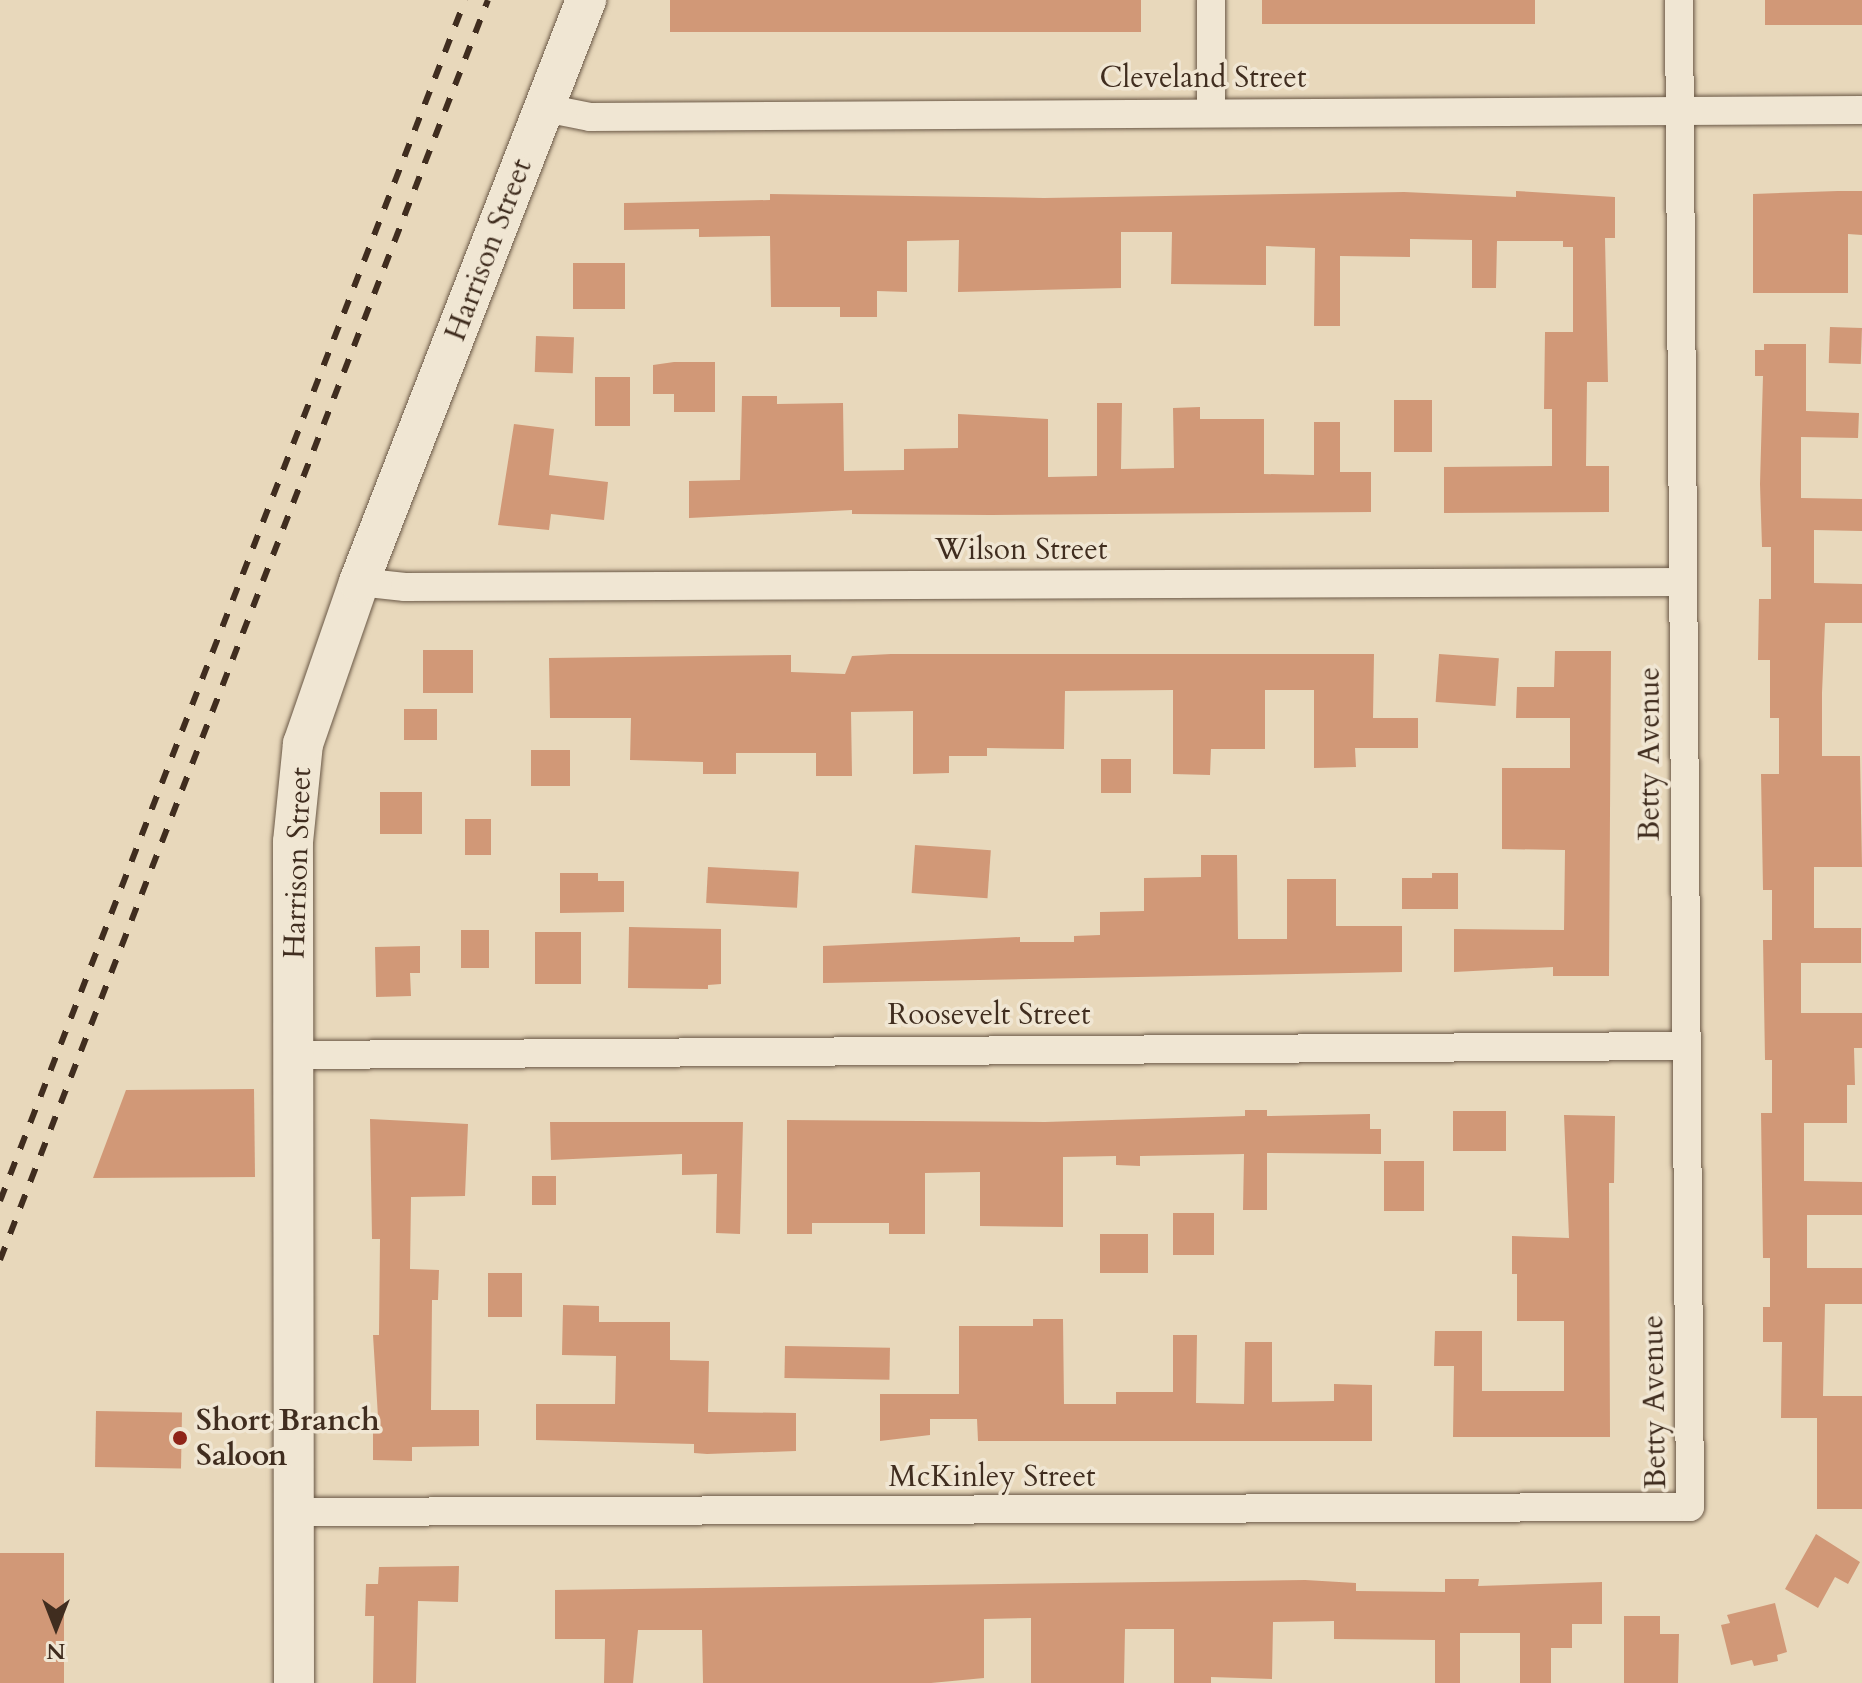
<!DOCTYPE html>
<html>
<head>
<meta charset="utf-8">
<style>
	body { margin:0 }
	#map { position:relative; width:1862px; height:1683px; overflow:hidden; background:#e8d8bb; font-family:Cardo,serif }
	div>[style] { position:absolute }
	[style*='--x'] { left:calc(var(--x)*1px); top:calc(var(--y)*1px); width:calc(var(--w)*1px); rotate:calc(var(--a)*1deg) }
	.building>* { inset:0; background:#d19877; transform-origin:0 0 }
	.roads { filter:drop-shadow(0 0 2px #6a5846) drop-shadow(0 0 2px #6a5846) }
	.street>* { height:28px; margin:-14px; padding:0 14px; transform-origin:14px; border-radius:14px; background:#f0e6d3 }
	.secondary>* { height:40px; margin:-20px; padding:0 20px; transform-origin:20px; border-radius:20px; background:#f0e6d3 }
	.rail>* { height:6px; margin-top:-3px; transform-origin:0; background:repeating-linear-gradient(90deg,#402d1f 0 14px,transparent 0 28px) }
	.dots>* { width:22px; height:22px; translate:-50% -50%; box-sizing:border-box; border:4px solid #f0e6d3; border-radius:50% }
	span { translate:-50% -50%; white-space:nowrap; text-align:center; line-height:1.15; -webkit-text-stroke:7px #f0e6d3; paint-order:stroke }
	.street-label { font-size:30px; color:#402d1f }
	.poi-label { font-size:30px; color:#402d1f; font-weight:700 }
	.left { translate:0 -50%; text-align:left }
	.north { position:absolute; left:16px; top:1587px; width:80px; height:80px; -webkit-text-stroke:6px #f0e6d3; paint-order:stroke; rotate:180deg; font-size:22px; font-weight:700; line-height:32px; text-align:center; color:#402d1f }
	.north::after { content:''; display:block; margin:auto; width:28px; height:36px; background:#402d1f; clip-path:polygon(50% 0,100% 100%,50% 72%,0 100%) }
</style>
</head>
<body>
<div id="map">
	<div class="building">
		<div style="left:670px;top:0;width:471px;height:32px"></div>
		<div style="left:1262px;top:0;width:273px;height:24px"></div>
		<div style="left:1765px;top:0;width:97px;height:25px"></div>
		<div style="clip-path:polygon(1516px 191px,1615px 197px,1615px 238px,1605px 238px,1608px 382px,1587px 382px,1586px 466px,1609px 466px,1609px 512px,1444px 513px,1444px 467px,1552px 466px,1552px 409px,1544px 409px,1545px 332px,1573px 332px,1573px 247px,1563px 247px,1563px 241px,1497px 241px,1496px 288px,1472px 288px,1472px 240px,1410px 239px,1410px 257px,1340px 256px,1340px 326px,1314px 326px,1315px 248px,1266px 246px,1266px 285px,1171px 284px,1172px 232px,1121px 232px,1121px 288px,958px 292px,959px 240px,907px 241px,907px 292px,877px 291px,877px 317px,840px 317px,840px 307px,771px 307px,770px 236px,699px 237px,699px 229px,624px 230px,624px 203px,770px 200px,770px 194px,1044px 198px,1404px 192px,1516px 197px)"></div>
		<div style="clip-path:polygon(1838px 191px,1862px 191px,1862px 235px,1848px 234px,1848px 293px,1753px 293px,1753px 194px)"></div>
		<div style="left:573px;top:263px;width:52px;height:46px"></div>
		<div style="left:1830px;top:327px;width:32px;height:36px;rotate:2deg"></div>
		<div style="left:536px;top:336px;width:38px;height:36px;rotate:2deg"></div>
		<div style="clip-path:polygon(1764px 344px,1806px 344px,1806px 411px,1859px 413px,1858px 438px,1801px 437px,1801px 498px,1862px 499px,1862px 531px,1814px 530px,1814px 583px,1862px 584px,1862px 623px,1825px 623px,1822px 693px,1822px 756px,1860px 756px,1862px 867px,1814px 867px,1814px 928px,1861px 928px,1861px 963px,1801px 963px,1801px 1013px,1862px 1013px,1862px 1048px,1854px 1048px,1855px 1085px,1847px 1085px,1847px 1123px,1804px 1123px,1804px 1181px,1862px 1182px,1862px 1215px,1807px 1215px,1807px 1268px,1862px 1268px,1862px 1304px,1825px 1304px,1823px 1396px,1862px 1396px,1862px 1509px,1817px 1509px,1817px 1418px,1781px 1418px,1782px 1342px,1763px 1342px,1763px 1307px,1770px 1307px,1770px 1258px,1763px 1258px,1761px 1113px,1772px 1113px,1772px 1060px,1765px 1060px,1763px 940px,1772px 940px,1772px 890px,1763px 890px,1761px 774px,1779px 774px,1779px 718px,1770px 718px,1770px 660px,1758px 660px,1759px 599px,1771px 599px,1771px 547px,1762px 547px,1760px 484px,1763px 376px,1755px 376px,1755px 350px,1764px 350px)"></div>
		<div style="clip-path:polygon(674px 362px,715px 362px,715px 412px,674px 412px,674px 394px,653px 394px,653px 365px)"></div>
		<div style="left:595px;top:377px;width:35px;height:49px"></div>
		<div style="clip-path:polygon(742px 396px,777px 396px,777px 404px,843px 403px,844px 471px,904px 470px,904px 449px,958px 448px,958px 414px,1048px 419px,1048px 477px,1097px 476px,1097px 403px,1122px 403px,1121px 469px,1174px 468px,1173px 408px,1200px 407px,1200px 419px,1264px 419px,1264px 474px,1314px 475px,1314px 422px,1340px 422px,1340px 472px,1371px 472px,1371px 512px,991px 515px,852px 514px,852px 510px,689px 518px,689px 481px,740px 480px)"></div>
		<div style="left:1394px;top:400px;width:38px;height:52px"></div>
		<div style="clip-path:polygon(514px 424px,554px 429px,549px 475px,608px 482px,604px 520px,551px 514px,549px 530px,498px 525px)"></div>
		<div style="left:423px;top:650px;width:50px;height:43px"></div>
		<div style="clip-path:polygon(1555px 651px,1611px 651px,1609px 976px,1553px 976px,1553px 967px,1454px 972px,1454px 929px,1564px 930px,1565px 850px,1502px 849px,1502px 768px,1570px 768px,1570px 718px,1516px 718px,1517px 687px,1554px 687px)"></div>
		<div style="clip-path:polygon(891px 654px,1374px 654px,1373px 718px,1418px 718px,1418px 748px,1355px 748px,1356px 767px,1314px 768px,1314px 690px,1265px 690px,1265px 749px,1211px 749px,1210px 775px,1173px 774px,1173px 690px,1065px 691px,1064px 749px,987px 748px,987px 756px,949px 756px,949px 773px,913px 774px,913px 711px,851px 712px,852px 776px,816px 776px,816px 753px,736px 753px,736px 774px,703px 774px,703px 762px,630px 760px,631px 718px,550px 718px,549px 658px,791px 655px,791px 672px,845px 674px,852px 656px)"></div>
		<div style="left:1439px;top:654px;width:60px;height:48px;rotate:4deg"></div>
		<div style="left:404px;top:709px;width:33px;height:31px"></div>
		<div style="left:531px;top:750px;width:39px;height:36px"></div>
		<div style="left:1101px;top:759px;width:30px;height:34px"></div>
		<div style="left:380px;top:792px;width:42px;height:42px"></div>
		<div style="left:465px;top:819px;width:26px;height:36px"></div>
		<div style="left:915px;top:845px;width:76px;height:48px;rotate:4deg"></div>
		<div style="clip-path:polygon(1201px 855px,1237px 855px,1238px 939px,1287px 939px,1287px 879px,1336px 879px,1336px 926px,1402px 926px,1402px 972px,823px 983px,823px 946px,1020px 937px,1020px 942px,1074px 942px,1074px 936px,1100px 935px,1100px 912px,1144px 911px,1144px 878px,1201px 877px)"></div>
		<div style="left:708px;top:867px;width:91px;height:36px;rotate:3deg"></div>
		<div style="clip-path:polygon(560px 873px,598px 873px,598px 881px,624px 881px,624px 912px,560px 913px)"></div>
		<div style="clip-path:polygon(1432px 873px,1458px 873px,1458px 909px,1402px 909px,1402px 878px,1432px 878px)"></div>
		<div style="clip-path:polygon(629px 927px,721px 929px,721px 984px,708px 985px,708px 989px,628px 988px)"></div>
		<div style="left:461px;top:930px;width:28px;height:38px"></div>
		<div style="left:535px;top:932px;width:46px;height:52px"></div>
		<div style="clip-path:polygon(420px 946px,420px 973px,410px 973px,411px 996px,376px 997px,375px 947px)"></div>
		<div style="clip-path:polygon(254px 1089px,255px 1177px,93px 1178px,126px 1090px)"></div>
		<div style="clip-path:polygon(1245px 1110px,1267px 1110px,1267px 1116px,1370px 1114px,1370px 1129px,1381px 1129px,1381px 1154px,1267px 1153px,1267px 1210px,1243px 1210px,1244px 1154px,1140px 1156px,1140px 1166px,1116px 1165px,1116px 1156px,1063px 1157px,1063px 1227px,980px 1226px,980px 1172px,925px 1173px,925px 1234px,889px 1234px,889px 1223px,812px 1223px,812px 1234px,787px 1234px,787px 1120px,1045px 1122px,1245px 1116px)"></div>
		<div style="left:1453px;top:1111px;width:53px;height:40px"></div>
		<div style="clip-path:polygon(1564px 1115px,1615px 1116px,1614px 1183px,1609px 1183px,1610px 1437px,1453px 1437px,1454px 1366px,1434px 1366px,1435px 1331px,1482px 1331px,1482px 1391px,1564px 1391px,1564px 1321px,1517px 1321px,1517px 1274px,1512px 1274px,1512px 1236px,1569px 1238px)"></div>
		<div style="clip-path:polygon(370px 1119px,468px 1124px,465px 1196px,411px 1197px,410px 1269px,439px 1270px,438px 1300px,432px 1300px,431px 1410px,479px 1410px,479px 1446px,412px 1447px,412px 1461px,373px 1460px,373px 1417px,378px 1417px,373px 1335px,379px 1335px,380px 1239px,372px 1239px)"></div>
		<div style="clip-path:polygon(550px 1122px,743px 1122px,740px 1234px,716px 1233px,717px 1174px,682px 1175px,682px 1154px,551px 1160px)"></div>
		<div style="left:1384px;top:1161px;width:40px;height:50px"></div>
		<div style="left:532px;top:1176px;width:24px;height:29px"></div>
		<div style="left:1173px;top:1213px;width:41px;height:42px"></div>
		<div style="left:1148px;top:1234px;width:39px;height:48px;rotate:90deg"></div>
		<div style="left:488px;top:1273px;width:34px;height:44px"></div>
		<div style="clip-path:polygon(563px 1305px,599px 1306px,599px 1322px,670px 1322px,670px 1360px,709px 1361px,708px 1412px,796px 1413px,796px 1451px,707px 1454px,694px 1453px,694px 1444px,536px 1440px,536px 1404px,615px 1404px,616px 1356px,562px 1355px)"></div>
		<div style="clip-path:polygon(1033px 1319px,1063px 1319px,1064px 1404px,1116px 1404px,1116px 1392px,1173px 1392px,1173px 1335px,1197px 1335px,1196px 1403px,1244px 1404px,1245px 1342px,1272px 1342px,1272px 1402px,1334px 1401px,1334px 1384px,1372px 1385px,1372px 1441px,978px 1441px,977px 1419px,930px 1419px,930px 1435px,880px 1441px,880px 1394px,959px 1394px,959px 1326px,1033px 1326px)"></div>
		<div style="left:785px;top:1346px;width:105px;height:32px;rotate:1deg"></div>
		<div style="left:96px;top:1411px;width:86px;height:56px;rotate:1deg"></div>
		<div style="clip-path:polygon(1816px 1534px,1860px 1562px,1848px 1584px,1835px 1577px,1818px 1608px,1785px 1589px)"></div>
		<div style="left:0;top:1553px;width:64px;height:130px"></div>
		<div style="clip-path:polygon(459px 1566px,458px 1602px,418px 1601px,416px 1683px,373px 1683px,374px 1616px,365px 1616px,366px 1584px,378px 1584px,379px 1567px)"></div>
		<div style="clip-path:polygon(1445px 1579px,1479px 1579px,1478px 1586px,1602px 1582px,1602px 1624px,1572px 1624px,1572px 1648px,1551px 1648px,1551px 1683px,1520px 1683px,1520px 1633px,1460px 1633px,1460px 1683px,1435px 1683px,1435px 1640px,1334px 1639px,1334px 1621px,1273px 1622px,1272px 1679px,1211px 1677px,1211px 1683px,1174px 1683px,1174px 1629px,1125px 1629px,1124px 1683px,1031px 1683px,1031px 1618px,984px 1619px,984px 1678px,931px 1683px,703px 1683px,702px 1630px,638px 1630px,633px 1683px,604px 1683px,605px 1639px,555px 1639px,555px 1590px,1305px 1580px,1356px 1583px,1356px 1591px,1445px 1592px)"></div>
		<div style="clip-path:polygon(1775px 1603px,1787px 1652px,1777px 1655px,1778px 1661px,1754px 1666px,1752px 1660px,1731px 1665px,1721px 1625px,1730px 1623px,1727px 1615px)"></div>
		<div style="clip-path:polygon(1624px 1616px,1660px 1616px,1660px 1634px,1679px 1634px,1678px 1683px,1624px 1683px)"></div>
	</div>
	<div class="roads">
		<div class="street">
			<div style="--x:1211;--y:0;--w:112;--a:90"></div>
			<div style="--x:545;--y:108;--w:46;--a:11.3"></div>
			<div style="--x:590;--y:117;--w:1272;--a:-0.32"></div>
			<div style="--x:359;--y:582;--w:46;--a:6.2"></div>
			<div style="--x:405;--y:587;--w:1278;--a:-0.22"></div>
			<div style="--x:294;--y:1055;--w:1391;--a:-0.37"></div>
			<div style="--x:294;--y:1512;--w:1396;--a:-0.21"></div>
			<div style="--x:1690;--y:1507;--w:1507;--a:-90.42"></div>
		</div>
		<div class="secondary">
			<div style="--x:294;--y:1683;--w:841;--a:-90.07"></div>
			<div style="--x:293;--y:842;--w:99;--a:-84.2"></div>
			<div style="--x:303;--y:744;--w:171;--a:-70.9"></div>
			<div style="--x:359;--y:582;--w:625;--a:-68.69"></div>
		</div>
	</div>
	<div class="rail">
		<div style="--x:0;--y:1201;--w:1288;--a:-68.83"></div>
		<div style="--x:0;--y:1260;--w:1351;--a:-68.83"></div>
	</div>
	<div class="dots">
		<div style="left:180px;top:1438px;background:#8f2418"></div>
	</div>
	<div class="street-label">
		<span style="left:1203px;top:78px">Cleveland Street</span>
		<span style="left:489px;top:250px;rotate:-69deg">Harrison Street</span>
		<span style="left:1021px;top:550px">Wilson Street</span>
		<span style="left:1650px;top:754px;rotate:-90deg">Betty Avenue</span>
		<span style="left:298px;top:863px;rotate:-88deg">Harrison Street</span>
		<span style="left:989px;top:1015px">Roosevelt Street</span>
		<span style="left:1655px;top:1402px;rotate:-91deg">Betty Avenue</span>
		<span style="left:992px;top:1477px">McKinley Street</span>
	</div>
	<div class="poi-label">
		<span class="left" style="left:196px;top:1438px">Short Branch<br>Saloon</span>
	</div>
	<div class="north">N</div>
</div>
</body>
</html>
